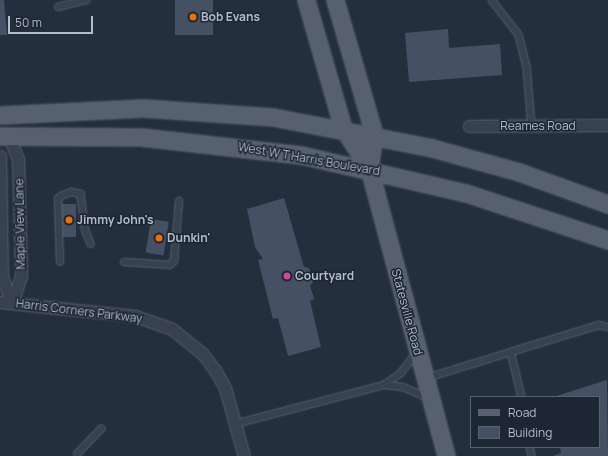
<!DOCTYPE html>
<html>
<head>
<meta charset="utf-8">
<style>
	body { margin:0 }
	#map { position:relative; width:608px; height:456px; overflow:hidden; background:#242f3e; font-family:Manrope,sans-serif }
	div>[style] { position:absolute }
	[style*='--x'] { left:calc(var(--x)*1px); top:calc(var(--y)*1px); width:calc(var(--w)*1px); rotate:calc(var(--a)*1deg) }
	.building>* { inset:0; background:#455162; transform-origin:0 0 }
	.roads { filter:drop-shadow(0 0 1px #565f6c) drop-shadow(0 0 1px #565f6c) }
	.lane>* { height:5.5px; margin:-2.75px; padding:0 2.75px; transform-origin:2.75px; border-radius:2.75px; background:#38414e }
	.street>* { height:11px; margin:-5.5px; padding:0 5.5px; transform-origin:5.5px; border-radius:5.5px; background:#38414e }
	.primary>* { height:17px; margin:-8.5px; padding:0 8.5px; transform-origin:8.5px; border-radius:8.5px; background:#56606e }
	.dots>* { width:11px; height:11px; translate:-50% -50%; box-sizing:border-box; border:2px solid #1d2633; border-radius:50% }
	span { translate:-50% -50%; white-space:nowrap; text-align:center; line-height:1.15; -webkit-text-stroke:3px #1d2633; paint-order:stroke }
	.poi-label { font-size:12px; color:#b4bcc9; font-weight:700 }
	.left { translate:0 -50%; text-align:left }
	.street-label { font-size:12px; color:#b4bcc9 }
	.legend { position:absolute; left:470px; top:396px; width:130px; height:52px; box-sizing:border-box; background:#1d2633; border:1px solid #59626f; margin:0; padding:5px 7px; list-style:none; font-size:12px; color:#b4bcc9 }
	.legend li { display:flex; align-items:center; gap:8px; height:20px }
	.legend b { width:20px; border:1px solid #59626f }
	.scale { position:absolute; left:8px; top:16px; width:85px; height:18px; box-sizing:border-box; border:2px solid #b4bcc9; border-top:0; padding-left:5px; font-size:12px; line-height:14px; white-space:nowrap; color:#b4bcc9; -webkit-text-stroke:3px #1d2633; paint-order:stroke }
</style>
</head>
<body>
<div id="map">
	<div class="building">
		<div style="clip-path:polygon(0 0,4px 0,7px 35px,0 35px)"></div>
		<div style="left:175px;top:0;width:38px;height:35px"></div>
		<div style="clip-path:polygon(448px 29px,449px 48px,500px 44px,502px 75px,409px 82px,405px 33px)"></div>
		<div style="clip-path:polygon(284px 198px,304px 267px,309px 268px,313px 283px,310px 285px,314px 299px,310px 301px,321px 347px,288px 356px,278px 318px,273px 319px,258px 260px,263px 259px,255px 247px,247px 209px)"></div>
		<div style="left:61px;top:204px;width:15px;height:33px"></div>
		<div style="left:151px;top:219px;width:18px;height:34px;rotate:9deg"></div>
		<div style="clip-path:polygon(607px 380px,608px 456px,553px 456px,561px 453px,560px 447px,599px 447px,599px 397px,553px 397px)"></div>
	</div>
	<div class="roads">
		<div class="lane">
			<div style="--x:492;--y:0;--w:44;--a:52.4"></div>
			<div style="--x:519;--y:35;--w:33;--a:76"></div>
			<div style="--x:527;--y:67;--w:59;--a:85.2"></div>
			<div style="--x:58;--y:7;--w:29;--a:-14"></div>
			<div style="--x:60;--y:262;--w:63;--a:-91.8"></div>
			<div style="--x:58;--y:199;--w:4;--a:-45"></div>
			<div style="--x:61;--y:196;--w:11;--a:-22"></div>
			<div style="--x:71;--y:192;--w:10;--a:11"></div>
			<div style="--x:81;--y:194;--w:35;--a:83"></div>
			<div style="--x:85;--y:229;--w:16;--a:68"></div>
			<div style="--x:124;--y:262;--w:46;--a:3.7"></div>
			<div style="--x:170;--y:265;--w:6;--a:-45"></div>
			<div style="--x:174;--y:261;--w:60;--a:-85.2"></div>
			<div style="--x:511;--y:352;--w:92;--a:-17.1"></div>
			<div style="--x:599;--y:325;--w:9;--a:13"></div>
			<div style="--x:427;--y:378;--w:88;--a:-17.2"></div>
			<div style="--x:511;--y:352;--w:46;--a:76.3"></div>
			<div style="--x:384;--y:385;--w:19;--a:6"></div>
			<div style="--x:403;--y:387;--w:26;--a:23"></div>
			<div style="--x:235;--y:424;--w:154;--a:-14.7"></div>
			<div style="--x:384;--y:385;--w:21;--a:-35"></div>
			<div style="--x:401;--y:373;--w:25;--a:-53"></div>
			<div style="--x:530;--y:447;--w:9;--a:77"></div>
			<div style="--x:77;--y:454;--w:35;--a:-46"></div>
		</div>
		<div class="street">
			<div style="--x:469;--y:126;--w:139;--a:-0.4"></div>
			<div style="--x:9;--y:136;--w:25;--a:69"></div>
			<div style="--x:18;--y:159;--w:117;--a:88.5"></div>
			<div style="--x:21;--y:276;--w:28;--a:108"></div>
			<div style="--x:0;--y:156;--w:121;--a:89.1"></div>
			<div style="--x:2;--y:277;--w:28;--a:69"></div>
			<div style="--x:0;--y:302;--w:136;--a:5.9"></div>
			<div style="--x:135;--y:316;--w:39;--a:19"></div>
			<div style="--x:172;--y:329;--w:38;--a:39"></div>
			<div style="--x:202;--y:353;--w:21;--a:53"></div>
			<div style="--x:215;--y:370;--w:21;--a:61"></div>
			<div style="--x:225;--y:388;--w:71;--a:74.4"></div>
		</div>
		<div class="primary">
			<div style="--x:306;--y:0;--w:133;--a:73.9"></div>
			<div style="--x:343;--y:128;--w:48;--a:57"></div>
			<div style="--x:369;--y:168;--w:298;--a:75"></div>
			<div style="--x:335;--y:0;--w:140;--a:73.8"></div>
			<div style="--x:374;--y:134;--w:34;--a:98"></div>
			<div style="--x:0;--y:115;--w:143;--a:-2.8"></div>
			<div style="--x:143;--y:108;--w:130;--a:4"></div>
			<div style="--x:273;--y:117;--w:162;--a:11"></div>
			<div style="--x:432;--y:148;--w:90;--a:15.4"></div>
			<div style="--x:519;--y:172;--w:95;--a:19.8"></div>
			<div style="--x:0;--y:136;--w:141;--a:0.4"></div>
			<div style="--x:141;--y:137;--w:161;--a:6.4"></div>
			<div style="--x:301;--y:155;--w:169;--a:13"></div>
			<div style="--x:466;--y:193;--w:150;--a:18.3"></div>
		</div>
	</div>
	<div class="dots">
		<div style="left:193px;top:17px;background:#e8710a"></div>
		<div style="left:69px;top:220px;background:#e8710a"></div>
		<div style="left:159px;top:238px;background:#e8710a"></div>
		<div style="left:287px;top:276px;background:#d1479c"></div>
	</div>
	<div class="poi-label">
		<span class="left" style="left:201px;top:17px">Bob Evans</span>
		<span class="left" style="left:77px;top:220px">Jimmy John's</span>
		<span class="left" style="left:167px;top:238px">Dunkin'</span>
		<span class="left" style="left:295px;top:276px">Courtyard</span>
	</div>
	<div class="street-label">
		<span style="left:538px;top:126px">Reames Road</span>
		<span style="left:309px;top:159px;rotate:10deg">West W T Harris Boulevard</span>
		<span style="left:20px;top:224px;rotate:-91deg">Maple View Lane</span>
		<span style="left:79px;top:311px;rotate:7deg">Harris Corners Parkway</span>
		<span style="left:407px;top:312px;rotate:75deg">Statesville Road</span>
	</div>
	<ul class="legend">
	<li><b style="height:5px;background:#56606e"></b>Road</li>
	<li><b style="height:11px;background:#455162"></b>Building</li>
	</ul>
	<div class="scale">50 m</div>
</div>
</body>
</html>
